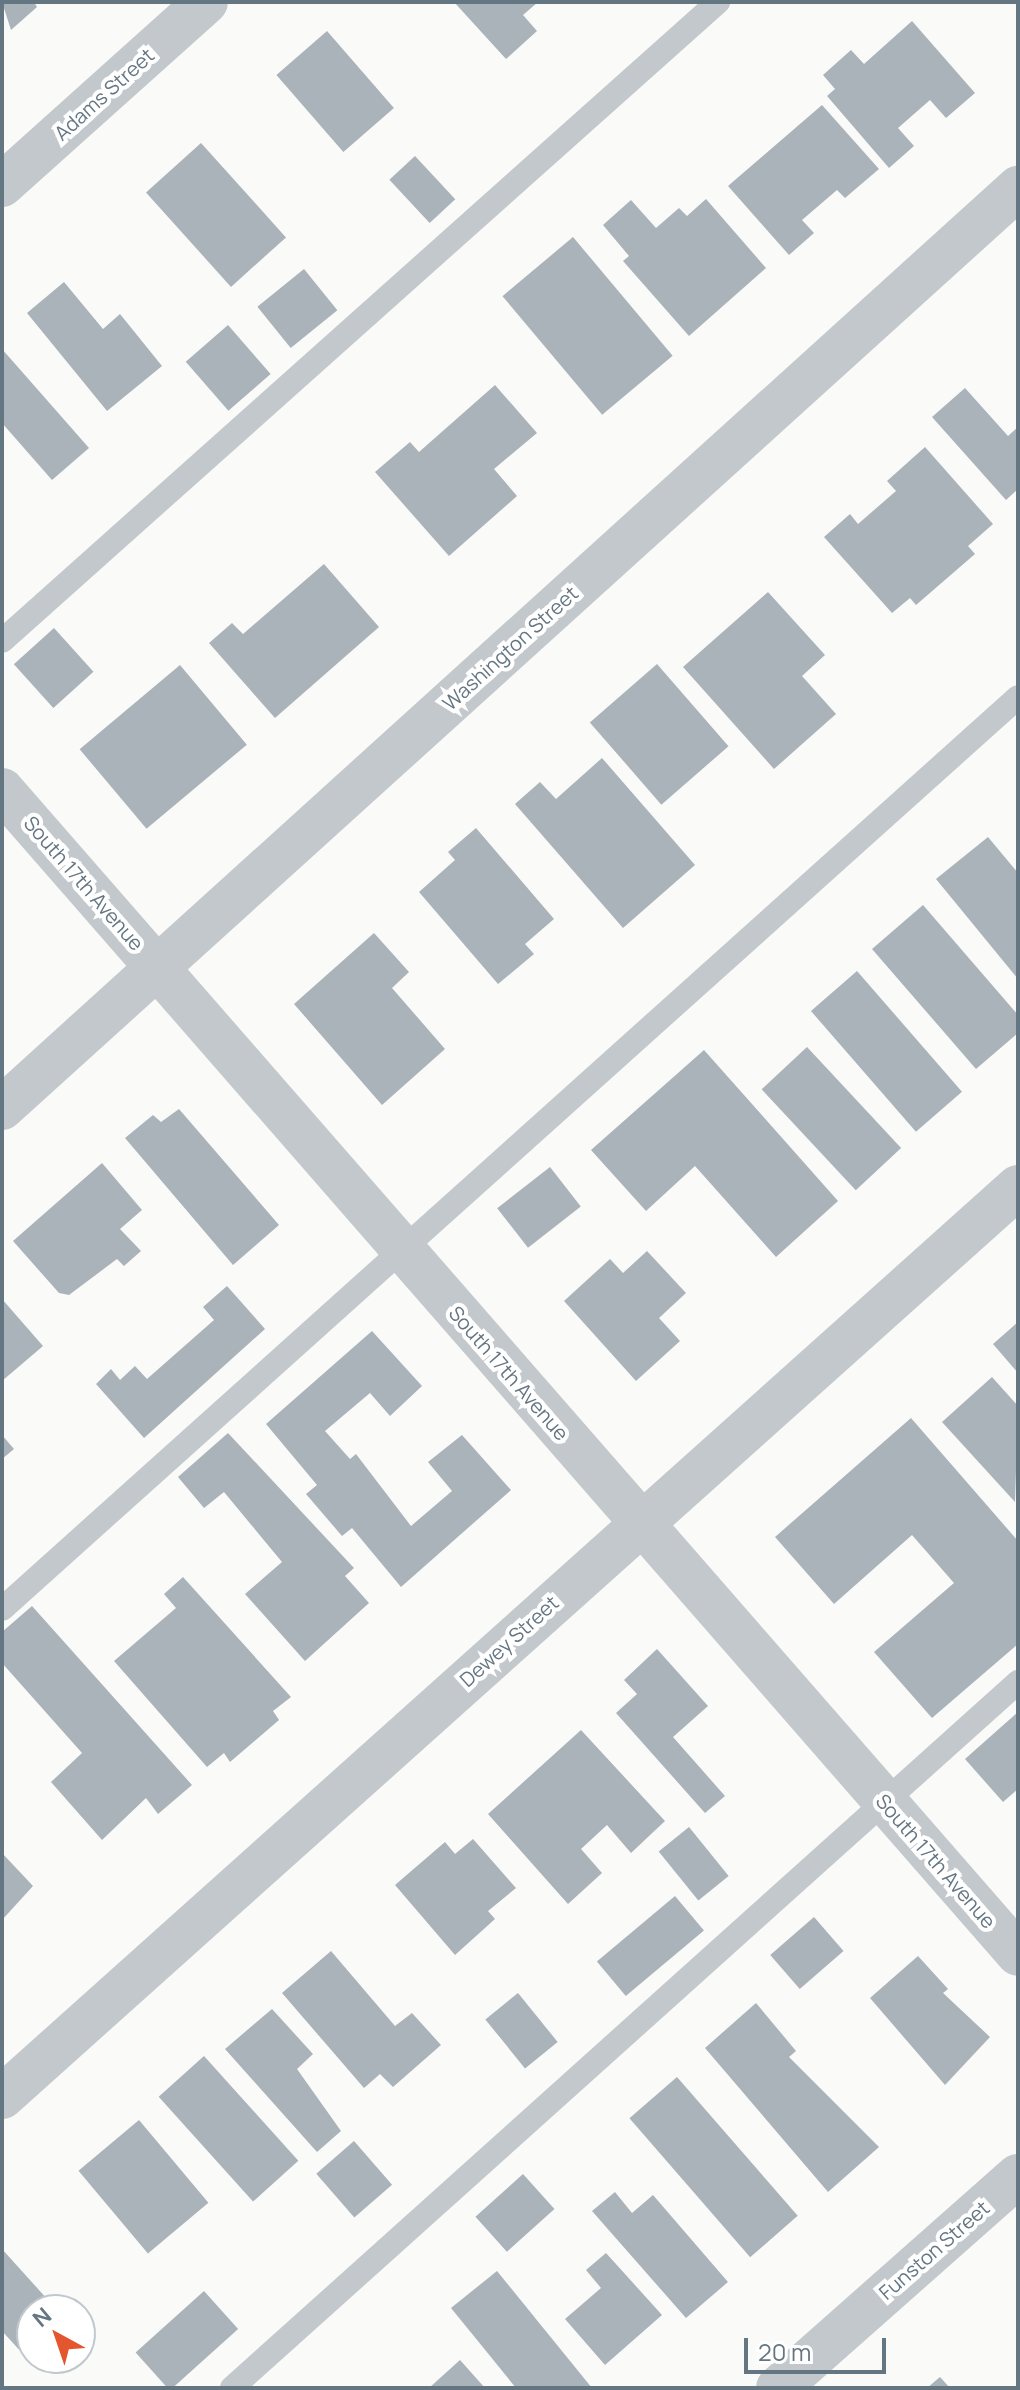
<!DOCTYPE html>
<html>
<head>
<meta charset="utf-8">
<style>
	body { margin:0 }
	#map { position:relative; width:1020px; height:2390px; overflow:hidden; background:#fafaf8; font-family:Manrope,sans-serif }
	div>[style] { position:absolute }
	[style*='--x'] { left:calc(var(--x)*1px); top:calc(var(--y)*1px); width:calc(var(--w)*1px); rotate:calc(var(--a)*1deg) }
	.building>* { inset:0; background:#aab3b9; transform-origin:0 0 }
	.service>* { height:24px; margin:-12px; padding:0 12px; transform-origin:12px; border-radius:12px; background:#c3c8cc }
	.minor>* { height:44px; margin:-22px; padding:0 22px; transform-origin:22px; border-radius:22px; background:#c3c8cc }
	.tertiary>* { height:44px; margin:-22px; padding:0 22px; transform-origin:22px; border-radius:22px; background:#c3c8cc }
	span { translate:-50% -50%; white-space:nowrap; text-align:center; line-height:1.15; -webkit-text-stroke:8px #fff; paint-order:stroke }
	.street-label { font-size:20px; color:#657683 }
	.frame { position:absolute; inset:0; border:4px solid #657683; pointer-events:none }
	.north { position:absolute; left:16px; top:2294px; width:80px; height:80px; box-sizing:border-box; background:#fff; border:2px solid #c1c8cd; border-radius:50%; rotate:320deg; font-size:22px; font-weight:700; line-height:32px; text-align:center; color:#657683 }
	.north::after { content:''; display:block; margin:auto; width:28px; height:36px; background:#e4572e; clip-path:polygon(50% 0,100% 100%,50% 72%,0 100%) }
	.scale { position:absolute; left:744px; top:2338px; width:142px; height:36px; box-sizing:border-box; border:4px solid #657683; border-top:0; padding-left:10px; font-size:24px; line-height:28px; white-space:nowrap; color:#657683; -webkit-text-stroke:6px #fff; paint-order:stroke }
</style>
</head>
<body>
<div id="map">
	<div class="building">
		<div style="clip-path:polygon(2px 2px,34px 2px,37px 7px,11px 30px)"></div>
		<div style="clip-path:polygon(454px 2px,538px 2px,523px 15px,537px 31px,506px 59px)"></div>
		<div style="clip-path:polygon(912px 21px,975px 93px,946px 118px,930px 100px,898px 128px,914px 146px,889px 168px,827px 96px,835px 89px,823px 75px,851px 50px,864px 64px)"></div>
		<div style="left:327px;top:31px;width:102px;height:67px;rotate:49deg"></div>
		<div style="clip-path:polygon(822px 105px,879px 169px,845px 198px,837px 190px,802px 220px,814px 233px,789px 255px,728px 186px)"></div>
		<div style="left:201px;top:143px;width:127px;height:74px;rotate:48deg"></div>
		<div style="left:415px;top:156px;width:59px;height:35px;rotate:47deg"></div>
		<div style="clip-path:polygon(706px 199px,766px 268px,689px 336px,623px 261px,629px 256px,603px 225px,631px 200px,656px 228px,679px 208px,687px 216px)"></div>
		<div style="left:573px;top:237px;width:155px;height:92px;rotate:50deg"></div>
		<div style="left:304px;top:269px;width:53px;height:60px;rotate:51deg"></div>
		<div style="clip-path:polygon(64px 282px,103px 329px,120px 314px,162px 366px,107px 411px,27px 313px)"></div>
		<div style="left:228px;top:325px;width:65px;height:56px;rotate:49deg"></div>
		<div style="clip-path:polygon(2px 349px,89px 448px,52px 480px,2px 423px)"></div>
		<div style="clip-path:polygon(495px 385px,537px 433px,494px 469px,517px 496px,449px 556px,375px 472px,410px 442px,419px 452px)"></div>
		<div style="clip-path:polygon(965px 388px,1008px 436px,1018px 427px,1018px 489px,1006px 500px,932px 417px)"></div>
		<div style="clip-path:polygon(925px 447px,993px 524px,968px 546px,975px 554px,916px 605px,910px 598px,892px 613px,824px 537px,850px 514px,858px 524px,896px 491px,887px 481px)"></div>
		<div style="clip-path:polygon(324px 564px,379px 627px,275px 718px,209px 643px,232px 623px,243px 634px)"></div>
		<div style="clip-path:polygon(768px 592px,825px 655px,802px 676px,836px 714px,774px 769px,683px 667px)"></div>
		<div style="left:54px;top:628px;width:59px;height:54px;rotate:48deg"></div>
		<div style="left:657px;top:664px;width:109px;height:89px;rotate:49deg"></div>
		<div style="left:180px;top:665px;width:104px;height:131px;rotate:50deg"></div>
		<div style="clip-path:polygon(602px 758px,695px 865px,623px 928px,515px 804px,540px 782px,556px 799px)"></div>
		<div style="clip-path:polygon(476px 828px,554px 919px,525px 944px,534px 954px,498px 984px,419px 892px,455px 860px,448px 852px)"></div>
		<div style="clip-path:polygon(988px 837px,1018px 873px,1018px 979px,936px 879px)"></div>
		<div style="clip-path:polygon(923px 905px,1018px 1015px,1018px 1033px,976px 1069px,872px 949px)"></div>
		<div style="clip-path:polygon(374px 933px,409px 972px,392px 988px,445px 1049px,382px 1105px,294px 1004px)"></div>
		<div style="left:857px;top:971px;width:160px;height:61px;rotate:49deg"></div>
		<div style="left:807px;top:1047px;width:138px;height:62px;rotate:47deg"></div>
		<div style="clip-path:polygon(704px 1050px,838px 1201px,776px 1257px,695px 1166px,646px 1211px,591px 1150px)"></div>
		<div style="clip-path:polygon(179px 1109px,279px 1225px,233px 1265px,125px 1138px,153px 1115px,161px 1122px)"></div>
		<div style="clip-path:polygon(102px 1163px,142px 1210px,120px 1229px,141px 1251px,124px 1266px,117px 1259px,69px 1295px,59px 1293px,13px 1241px)"></div>
		<div style="left:550px;top:1167px;width:50px;height:67px;rotate:52deg"></div>
		<div style="clip-path:polygon(647px 1251px,686px 1293px,659px 1318px,680px 1341px,636px 1381px,564px 1301px,610px 1259px,623px 1273px)"></div>
		<div style="clip-path:polygon(227px 1286px,265px 1329px,144px 1438px,96px 1384px,111px 1369px,120px 1380px,135px 1366px,147px 1379px,214px 1320px,203px 1307px)"></div>
		<div style="clip-path:polygon(2px 1299px,43px 1346px,2px 1381px)"></div>
		<div style="clip-path:polygon(1018px 1322px,1018px 1373px,993px 1344px)"></div>
		<div style="clip-path:polygon(372px 1331px,422px 1386px,390px 1416px,370px 1393px,325px 1431px,350px 1459px,356px 1454px,411px 1526px,452px 1491px,428px 1462px,462px 1435px,511px 1490px,401px 1587px,352px 1528px,342px 1536px,306px 1494px,317px 1485px,266px 1424px)"></div>
		<div style="clip-path:polygon(992px 1377px,1018px 1406px,1015px 1502px,942px 1422px)"></div>
		<div style="clip-path:polygon(911px 1418px,1018px 1541px,1018px 1644px,932px 1718px,874px 1652px,954px 1583px,912px 1535px,834px 1604px,775px 1537px)"></div>
		<div style="clip-path:polygon(228px 1433px,354px 1568px,345px 1576px,369px 1603px,305px 1661px,245px 1594px,282px 1562px,224px 1492px,204px 1508px,178px 1477px)"></div>
		<div style="clip-path:polygon(2px 1435px,14px 1449px,2px 1459px)"></div>
		<div style="clip-path:polygon(183px 1577px,291px 1697px,273px 1711px,279px 1720px,230px 1762px,224px 1753px,207px 1767px,114px 1661px,176px 1608px,164px 1594px)"></div>
		<div style="clip-path:polygon(32px 1606px,192px 1785px,158px 1814px,146px 1798px,102px 1840px,51px 1782px,82px 1753px,2px 1663px,2px 1632px)"></div>
		<div style="clip-path:polygon(657px 1649px,708px 1706px,673px 1737px,725px 1796px,705px 1813px,616px 1713px,637px 1694px,624px 1680px)"></div>
		<div style="clip-path:polygon(1018px 1712px,1018px 1789px,1003px 1802px,965px 1759px)"></div>
		<div style="clip-path:polygon(581px 1730px,665px 1821px,631px 1853px,607px 1825px,581px 1849px,602px 1873px,568px 1904px,488px 1814px)"></div>
		<div style="left:689px;top:1827px;width:63px;height:39px;rotate:51deg"></div>
		<div style="clip-path:polygon(473px 1839px,516px 1888px,488px 1911px,495px 1919px,455px 1955px,395px 1885px,445px 1842px,455px 1854px)"></div>
		<div style="clip-path:polygon(2px 1853px,33px 1886px,2px 1920px)"></div>
		<div style="left:675px;top:1896px;width:45px;height:102px;rotate:50deg"></div>
		<div style="left:814px;top:1917px;width:45px;height:58px;rotate:49deg"></div>
		<div style="clip-path:polygon(331px 1951px,395px 2026px,412px 2013px,441px 2045px,393px 2087px,380px 2074px,364px 2088px,282px 1993px)"></div>
		<div style="clip-path:polygon(918px 1956px,948px 1989px,943px 1993px,990px 2037px,945px 2085px,870px 1998px)"></div>
		<div style="left:518px;top:1993px;width:63px;height:42px;rotate:51deg"></div>
		<div style="clip-path:polygon(756px 2003px,796px 2051px,789px 2057px,879px 2147px,828px 2192px,705px 2048px)"></div>
		<div style="clip-path:polygon(272px 2009px,313px 2054px,297px 2069px,341px 2131px,317px 2152px,225px 2049px)"></div>
		<div style="left:204px;top:2056px;width:141px;height:61px;rotate:48deg"></div>
		<div style="left:677px;top:2077px;width:184px;height:63px;rotate:49deg"></div>
		<div style="left:139px;top:2120px;width:108px;height:79px;rotate:50deg"></div>
		<div style="left:354px;top:2141px;width:58px;height:50px;rotate:49deg"></div>
		<div style="left:523px;top:2174px;width:47px;height:64px;rotate:48deg"></div>
		<div style="clip-path:polygon(615px 2192px,632px 2213px,653px 2195px,728px 2282px,686px 2318px,592px 2211px)"></div>
		<div style="clip-path:polygon(2px 2249px,57px 2310px,32px 2310px,32px 2349px,24px 2355px,2px 2331px)"></div>
		<div style="clip-path:polygon(606px 2253px,662px 2315px,605px 2365px,565px 2319px,601px 2288px,586px 2270px)"></div>
		<div style="clip-path:polygon(497px 2271px,592px 2388px,516px 2388px,451px 2308px)"></div>
		<div style="left:204px;top:2291px;width:51px;height:92px;rotate:48deg"></div>
		<div style="clip-path:polygon(460px 2360px,485px 2388px,429px 2388px)"></div>
		<div style="clip-path:polygon(940px 2377px,950px 2388px,927px 2388px)"></div>
	</div>
	<div class="service">
		<div style="--x:2;--y:641;--w:960;--a:-41.75"></div>
		<div style="--x:2;--y:1609;--w:1365;--a:-41.91"></div>
		<div style="--x:232;--y:2388;--w:1057;--a:-41.93"></div>
	</div>
	<div class="minor">
		<div style="--x:2;--y:185;--w:274;--a:-41.9"></div>
		<div style="--x:2;--y:790;--w:1545;--a:48.88"></div>
		<div style="--x:2;--y:2097;--w:1364;--a:-41.85"></div>
		<div style="--x:778;--y:2388;--w:320;--a:-41.5"></div>
	</div>
	<div class="tertiary">
		<div style="--x:2;--y:1108;--w:1371;--a:-42.16"></div>
	</div>
	<div class="street-label">
		<span style="left:104px;top:94px;rotate:-42deg">Adams Street</span>
		<span style="left:510px;top:648px;rotate:-42deg">Washington Street</span>
		<span style="left:84px;top:883px;rotate:49deg">South 17th Avenue</span>
		<span style="left:509px;top:1373px;rotate:49deg">South 17th Avenue</span>
		<span style="left:509px;top:1641px;rotate:-42deg">Dewey Street</span>
		<span style="left:936px;top:1861px;rotate:49deg">South 17th Avenue</span>
		<span style="left:934px;top:2250px;rotate:-41deg">Funston Street</span>
	</div>
	<div class="frame"></div>
	<div class="north">N</div>
	<div class="scale">20 m</div>
</div>
</body>
</html>
